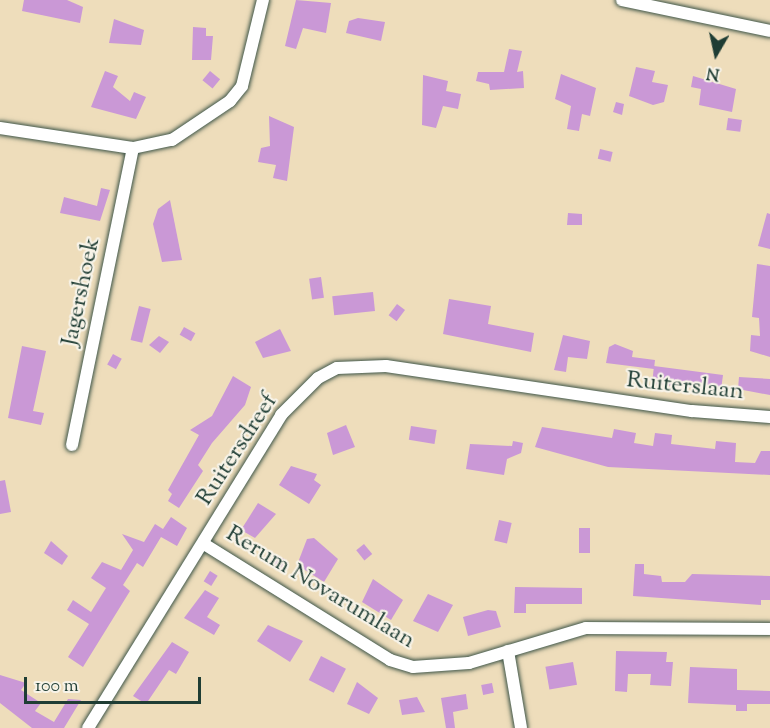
<!DOCTYPE html>
<html>
<head>
<meta charset="utf-8">
<style>
	body { margin:0 }
	#map { position:relative; width:770px; height:728px; overflow:hidden; background:#edb; font-family:"Sorts Mill Goudy",serif }
	div>[style] { position:absolute }
	[style*='--x'] { left:calc(var(--x)*1px); top:calc(var(--y)*1px); width:calc(var(--w)*1px); rotate:calc(var(--a)*1deg) }
	.building>* { inset:0; background:#ca98d6; transform-origin:0 0 }
	.roads { filter:drop-shadow(0 0 2px #3e5548) drop-shadow(0 0 2px #3e5548) }
	.minor>* { height:12px; margin:-6px; padding:0 6px; transform-origin:6px; border-radius:6px; background:#fff }
	span { translate:-50% -50%; white-space:nowrap; text-align:center; line-height:1.15; -webkit-text-stroke:4.5px #f7f3e8; paint-order:stroke }
	.street-label { font-size:24px; color:#1f3d34 }
	.north { position:absolute; left:686px; top:24px; width:60px; height:60px; -webkit-text-stroke:4px #f7f3e8; paint-order:stroke; rotate:189deg; font-size:16px; font-weight:700; line-height:24px; text-align:center; color:#1f3d34 }
	.north::after { content:''; display:block; margin:auto; width:21px; height:27px; background:#1f3d34; clip-path:polygon(50% 0,100% 100%,50% 72%,0 100%) }
	.scale { position:absolute; left:24px; top:677px; width:177px; height:27px; box-sizing:border-box; border:3px solid #1f3d34; border-top:0; padding-left:8px; font-size:18px; line-height:21px; white-space:nowrap; color:#1f3d34; -webkit-text-stroke:4px #f7f3e8; paint-order:stroke }
</style>
</head>
<body>
<div id="map">
	<div class="building">
		<div style="clip-path:polygon(24px 0,67px 0,83px 7px,80px 23px,22px 11px)"></div>
		<div style="clip-path:polygon(296px 0,331px 3px,326px 33px,303px 28px,296px 49px,285px 46px)"></div>
		<div style="clip-path:polygon(358px 18px,385px 22px,381px 41px,346px 33px,349px 21px)"></div>
		<div style="clip-path:polygon(114px 19px,144px 30px,141px 45px,109px 43px)"></div>
		<div style="clip-path:polygon(193px 27px,206px 28px,206px 36px,213px 36px,211px 60px,192px 60px)"></div>
		<div style="clip-path:polygon(509px 49px,522px 51px,517px 72px,523px 71px,524px 88px,490px 90px,489px 84px,476px 81px,478px 72px,504px 72px)"></div>
		<div style="clip-path:polygon(636px 67px,655px 71px,652px 82px,668px 85px,664px 102px,653px 105px,629px 96px)"></div>
		<div style="clip-path:polygon(105px 71px,118px 76px,113px 87px,130px 101px,134px 92px,146px 97px,136px 119px,91px 107px)"></div>
		<div style="left:210px;top:71px;width:13px;height:12px;rotate:39deg"></div>
		<div style="clip-path:polygon(561px 74px,596px 88px,590px 116px,582px 114px,579px 131px,567px 129px,571px 106px,555px 99px)"></div>
		<div style="clip-path:polygon(423px 75px,448px 81px,446px 91px,461px 94px,458px 109px,443px 106px,436px 128px,422px 125px)"></div>
		<div style="clip-path:polygon(693px 76px,736px 89px,732px 112px,699px 105px,701px 89px,691px 87px)"></div>
		<div style="clip-path:polygon(616px 102px,624px 104px,622px 115px,613px 112px)"></div>
		<div style="clip-path:polygon(269px 116px,294px 127px,287px 181px,273px 178px,276px 165px,258px 162px,261px 148px,270px 146px)"></div>
		<div style="left:728px;top:118px;width:14px;height:12px;rotate:8deg"></div>
		<div style="left:600px;top:149px;width:13px;height:10px;rotate:13deg"></div>
		<div style="clip-path:polygon(101px 188px,110px 190px,100px 221px,60px 213px,64px 197px,97px 206px)"></div>
		<div style="clip-path:polygon(170px 200px,182px 260px,162px 262px,153px 224px,158px 209px)"></div>
		<div style="clip-path:polygon(568px 213px,582px 214px,582px 225px,567px 225px)"></div>
		<div style="clip-path:polygon(767px 213px,770px 214px,770px 249px,758px 246px)"></div>
		<div style="clip-path:polygon(757px 264px,770px 266px,770px 357px,750px 351px,751px 335px,760px 336px,759px 318px,752px 317px)"></div>
		<div style="left:321px;top:277px;width:21px;height:12px;rotate:82deg"></div>
		<div style="left:373px;top:292px;width:19px;height:41px;rotate:84deg"></div>
		<div style="clip-path:polygon(449px 299px,491px 306px,488px 324px,534px 333px,531px 352px,443px 334px)"></div>
		<div style="left:397px;top:304px;width:10px;height:14px;rotate:37deg"></div>
		<div style="left:139px;top:306px;width:12px;height:35px;rotate:14deg"></div>
		<div style="left:184px;top:327px;width:13px;height:9px;rotate:29deg"></div>
		<div style="clip-path:polygon(280px 329px,291px 351px,263px 358px,255px 342px)"></div>
		<div style="clip-path:polygon(563px 335px,590px 341px,587px 359px,568px 357px,566px 372px,554px 370px)"></div>
		<div style="clip-path:polygon(159px 336px,169px 342px,160px 353px,149px 345px)"></div>
		<div style="clip-path:polygon(615px 344px,633px 351px,632px 357px,655px 360px,654px 369px,606px 363px,609px 347px)"></div>
		<div style="clip-path:polygon(22px 346px,46px 351px,33px 411px,44px 413px,41px 425px,8px 418px)"></div>
		<div style="left:113px;top:354px;width:10px;height:12px;rotate:29deg"></div>
		<div style="clip-path:polygon(654px 366px,723px 375px,721px 390px,652px 384px)"></div>
		<div style="clip-path:polygon(233px 376px,251px 387px,245px 405px,212px 443px,198px 465px,203px 471px,179px 508px,168px 501px,172px 494px,168px 490px,199px 435px,190px 430px,212px 416px)"></div>
		<div style="clip-path:polygon(739px 377px,770px 379px,770px 395px,738px 389px)"></div>
		<div style="clip-path:polygon(346px 425px,355px 447px,333px 455px,327px 433px)"></div>
		<div style="left:411px;top:426px;width:26px;height:14px;rotate:9deg"></div>
		<div style="clip-path:polygon(542px 427px,612px 438px,614px 429px,636px 433px,634px 443px,653px 446px,655px 433px,672px 435px,671px 444px,715px 449px,716px 441px,736px 443px,735px 462px,755px 463px,761px 451px,770px 451px,770px 475px,608px 467px,535px 447px)"></div>
		<div style="clip-path:polygon(513px 441px,523px 443px,521px 453px,507px 459px,504px 475px,466px 469px,470px 444px,512px 446px)"></div>
		<div style="clip-path:polygon(291px 466px,317px 474px,314px 480px,321px 485px,309px 504px,279px 485px)"></div>
		<div style="clip-path:polygon(5px 480px,11px 512px,0 514px,0 481px)"></div>
		<div style="clip-path:polygon(258px 503px,276px 514px,255px 538px,241px 530px)"></div>
		<div style="clip-path:polygon(171px 517px,187px 528px,177px 546px,161px 537px,143px 567px,137px 563px,123px 585px,130px 591px,83px 667px,68px 657px,89px 624px,67px 610px,73px 600px,91px 612px,106px 588px,91px 578px,102px 562px,121px 570px,133px 550px,122px 534px,144px 542px,155px 524px,163px 529px)"></div>
		<div style="left:499px;top:520px;width:13px;height:21px;rotate:13deg"></div>
		<div style="left:579px;top:528px;width:11px;height:25px"></div>
		<div style="clip-path:polygon(314px 538px,338px 559px,324px 582px,297px 565px,307px 539px)"></div>
		<div style="clip-path:polygon(51px 541px,68px 556px,62px 565px,44px 553px)"></div>
		<div style="left:364px;top:544px;width:13px;height:10px;rotate:51deg"></div>
		<div style="clip-path:polygon(277px 555px,286px 560px,280px 570px,270px 565px)"></div>
		<div style="clip-path:polygon(635px 564px,644px 564px,644px 574px,661px 576px,662px 582px,685px 582px,692px 574px,770px 576px,770px 600px,761px 600px,761px 605px,633px 596px)"></div>
		<div style="left:210px;top:571px;width:9px;height:12px;rotate:32deg"></div>
		<div style="clip-path:polygon(373px 579px,403px 600px,391px 620px,362px 602px)"></div>
		<div style="clip-path:polygon(515px 587px,582px 588px,582px 604px,526px 604px,526px 613px,514px 613px)"></div>
		<div style="clip-path:polygon(205px 590px,219px 598px,207px 617px,220px 625px,214px 635px,184px 618px)"></div>
		<div style="clip-path:polygon(428px 594px,453px 605px,438px 632px,413px 621px)"></div>
		<div style="clip-path:polygon(488px 610px,496px 611px,501px 627px,468px 636px,463px 617px)"></div>
		<div style="clip-path:polygon(268px 625px,303px 641px,290px 662px,257px 641px)"></div>
		<div style="clip-path:polygon(172px 642px,189px 652px,176px 674px,169px 670px,146px 704px,133px 696px)"></div>
		<div style="clip-path:polygon(616px 651px,667px 652px,666px 662px,673px 662px,671px 686px,650px 685px,651px 674px,628px 674px,627px 692px,615px 691px)"></div>
		<div style="left:321px;top:656px;width:28px;height:27px;rotate:27deg"></div>
		<div style="left:573px;top:662px;width:23px;height:28px;rotate:80deg"></div>
		<div style="clip-path:polygon(690px 667px,737px 669px,737px 690px,770px 691px,770px 704px,747px 704px,747px 711px,736px 711px,736px 705px,688px 703px)"></div>
		<div style="clip-path:polygon(0 675px,26px 683px,21px 690px,41px 703px,35px 711px,54px 722px,68px 699px,81px 700px,64px 728px,32px 728px,0 703px)"></div>
		<div style="clip-path:polygon(357px 682px,378px 698px,369px 714px,347px 704px)"></div>
		<div style="left:492px;top:683px;width:10px;height:11px;rotate:79deg"></div>
		<div style="clip-path:polygon(466px 694px,468px 709px,453px 712px,455px 728px,446px 728px,441px 698px)"></div>
		<div style="clip-path:polygon(417px 697px,425px 712px,402px 715px,399px 700px)"></div>
	</div>
	<div class="roads">
		<div class="minor">
			<div style="--x:622;--y:0;--w:151;--a:11.8"></div>
			<div style="--x:0;--y:128;--w:134;--a:8.6"></div>
			<div style="--x:133;--y:148;--w:40;--a:-12"></div>
			<div style="--x:172;--y:140;--w:70;--a:-33.9"></div>
			<div style="--x:230;--y:101;--w:19;--a:-51"></div>
			<div style="--x:242;--y:86;--w:89;--a:-76.3"></div>
			<div style="--x:72;--y:445;--w:303;--a:-78.4"></div>
			<div style="--x:204;--y:544;--w:219;--a:31.9"></div>
			<div style="--x:390;--y:660;--w:24;--a:17"></div>
			<div style="--x:413;--y:667;--w:56;--a:-4.1"></div>
			<div style="--x:469;--y:663;--w:122;--a:-16.7"></div>
			<div style="--x:586;--y:628;--w:184;--a:0.3"></div>
			<div style="--x:508;--y:651;--w:78;--a:80.4"></div>
			<div style="--x:88;--y:728;--w:368;--a:-58.3"></div>
			<div style="--x:281;--y:415;--w:52;--a:-45"></div>
			<div style="--x:318;--y:378;--w:21;--a:-28"></div>
			<div style="--x:337;--y:368;--w:49;--a:-2.3"></div>
			<div style="--x:386;--y:366;--w:309;--a:8.4"></div>
			<div style="--x:692;--y:411;--w:78;--a:4.4"></div>
		</div>
	</div>
	<div class="street-label">
		<span style="left:82px;top:292px;rotate:-78deg">Jagershoek</span>
		<span style="left:685px;top:387px;rotate:6deg">Ruiterslaan</span>
		<span style="left:238px;top:450px;rotate:-57deg">Ruitersdreef</span>
		<span style="left:320px;top:588px;rotate:31deg">Rerum Novarumlaan</span>
	</div>
	<div class="north">N</div>
	<div class="scale">100 m</div>
</div>
</body>
</html>
